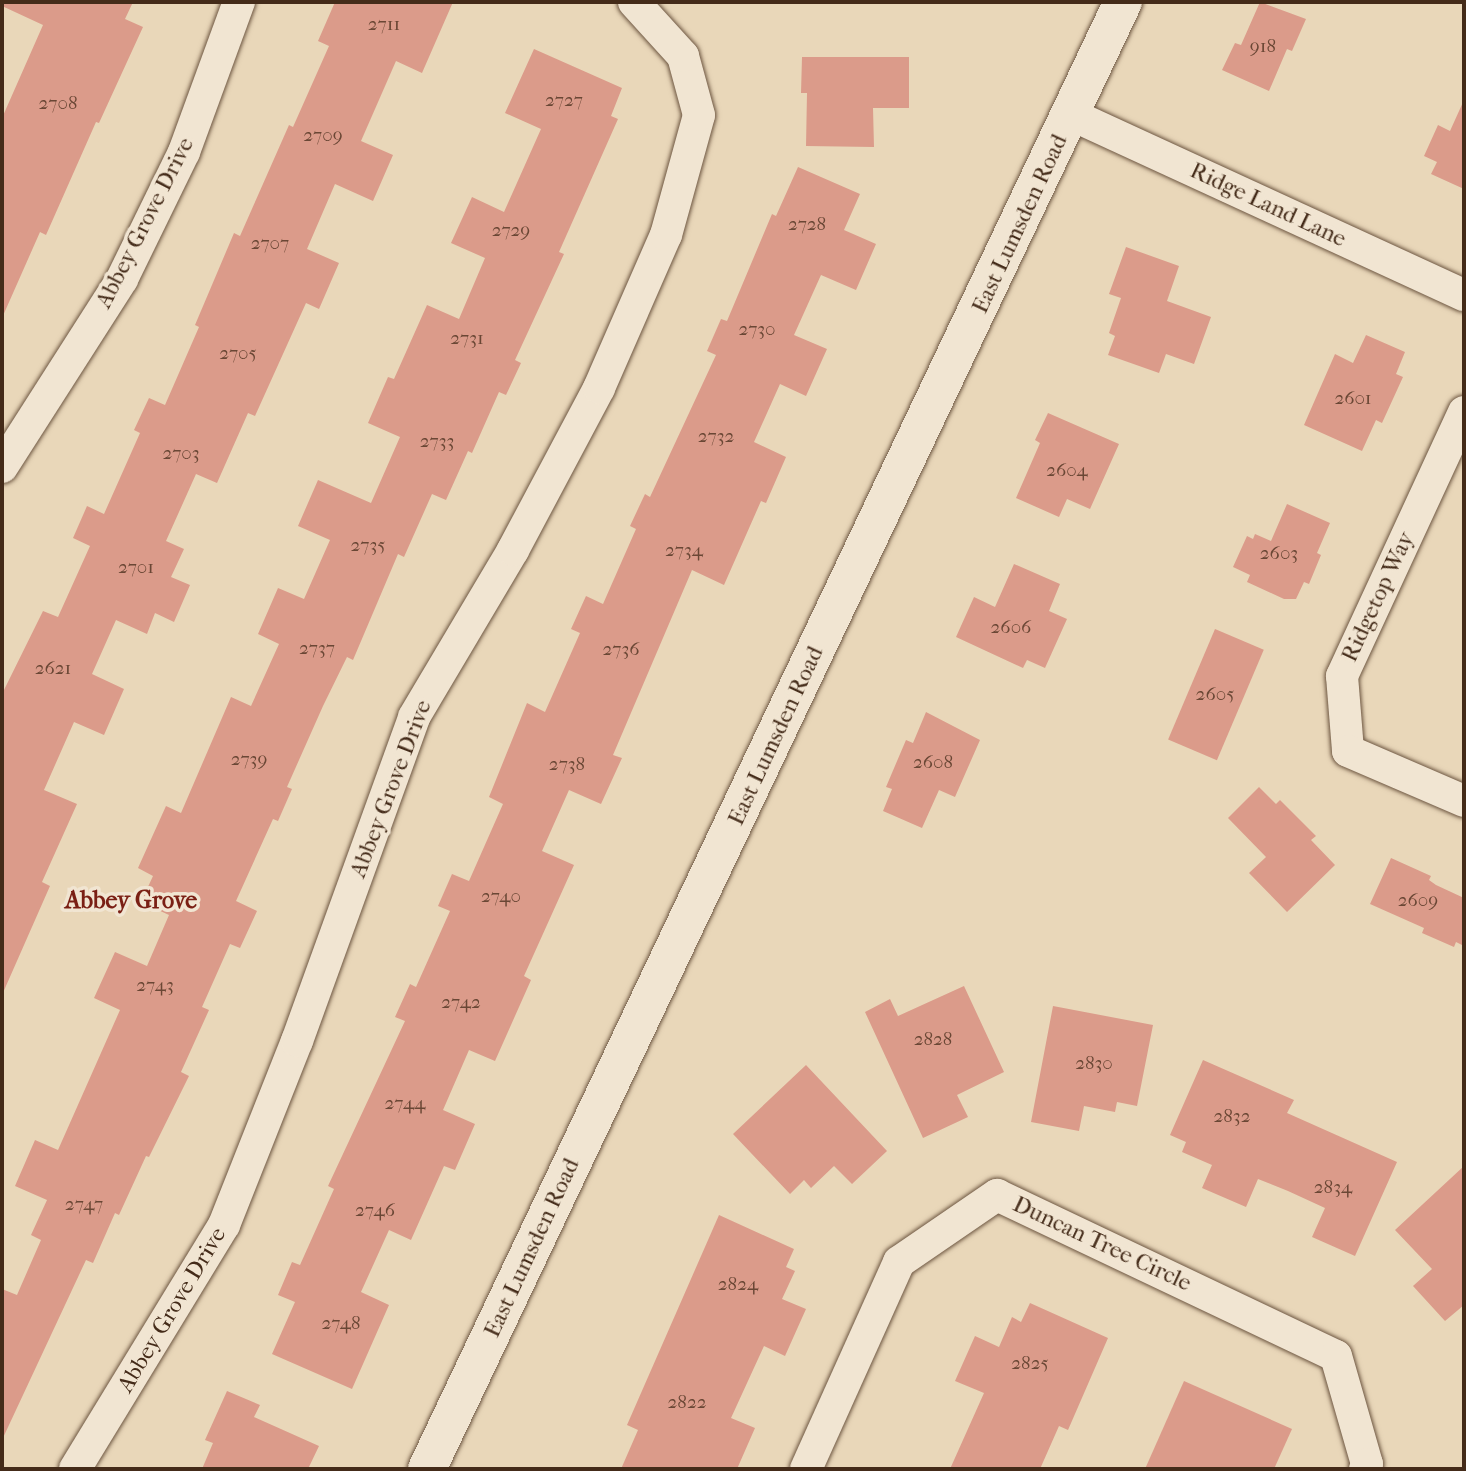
<!DOCTYPE html>
<html>
<head>
<meta charset="utf-8">
<style>
	body { margin:0 }
	#map { position:relative; width:1466px; height:1471px; overflow:hidden; background:#e9d7b9; font-family:"IM FELL French Canon",serif }
	div>[style] { position:absolute }
	[style*='--x'] { left:calc(var(--x)*1px); top:calc(var(--y)*1px); width:calc(var(--w)*1px); rotate:calc(var(--a)*1deg) }
	.building>* { inset:0; background:#db9b8a; transform-origin:0 0 }
	.roads { filter:drop-shadow(0 0 2px #6d5641) drop-shadow(0 0 2px #6d5641) }
	.street>* { height:32px; margin:-16px; padding:0 16px; transform-origin:16px; border-radius:16px; background:#f1e5d2 }
	.secondary>* { height:38px; margin:-19px; padding:0 19px; transform-origin:19px; border-radius:19px; background:#f1e5d2 }
	span { translate:-50% -50%; white-space:nowrap; text-align:center; line-height:1.15; -webkit-text-stroke:7px #f1e5d2; paint-order:stroke }
	.number-label { font-size:19px; color:#6a4735 }
	.number-label span { -webkit-text-stroke-width:0 }
	.street-label { font-size:23px; color:#442b19 }
	.neighbourhood-label { font-size:24px; color:#7a1f14; font-weight:700 }
	.frame { position:absolute; inset:0; border:4px solid #442b19; pointer-events:none }
</style>
</head>
<body>
<div id="map">
	<div class="building">
		<div style="clip-path:polygon(2px 2px,133px 2px,125px 19px,143px 27px,99px 123px,96px 122px,46px 235px,40px 232px,2px 318px,2px 118px,43px 25px,2px 6px)"></div>
		<div style="clip-path:polygon(335px 2px,453px 2px,422px 73px,396px 61px,361px 141px,393px 155px,373px 201px,335px 184px,307px 249px,339px 263px,319px 309px,306px 303px,255px 416px,248px 413px,217px 483px,196px 474px,166px 541px,184px 549px,171px 577px,190px 585px,174px 622px,155px 613px,147px 634px,116px 620px,92px 674px,124px 689px,104px 735px,74px 722px,44px 790px,77px 804px,42px 882px,50px 886px,2px 995px,2px 694px,43px 611px,58px 617px,90px 546px,73px 538px,87px 506px,104px 514px,140px 433px,134px 430px,149px 398px,165px 405px,199px 327px,195px 325px,234px 233px,240px 236px,289px 125px,293px 127px,329px 46px,318px 41px)"></div>
		<div style="clip-path:polygon(1260px 2px,1306px 19px,1292px 51px,1287px 49px,1269px 91px,1222px 70px,1235px 43px,1241px 45px)"></div>
		<div style="clip-path:polygon(534px 49px,622px 88px,611px 116px,618px 119px,559px 252px,564px 254px,515px 360px,521px 363px,506px 395px,499px 392px,472px 453px,468px 451px,446px 500px,432px 494px,404px 557px,398px 554px,353px 660px,347px 657px,323px 706px,287px 787px,292px 789px,278px 821px,273px 819px,236px 901px,257px 911px,240px 948px,230px 944px,202px 1007px,209px 1010px,181px 1072px,189px 1076px,149px 1157px,146px 1156px,119px 1215px,115px 1213px,93px 1263px,86px 1260px,2px 1440px,2px 1289px,17px 1295px,41px 1240px,31px 1235px,47px 1200px,15px 1186px,35px 1140px,58px 1150px,120px 1010px,94px 998px,115px 952px,147px 966px,169px 915px,141px 902px,153px 876px,138px 868px,166px 806px,181px 813px,231px 697px,251px 706px,279px 644px,258px 634px,278px 588px,304px 599px,330px 540px,298px 526px,318px 480px,371px 503px,400px 437px,368px 423px,388px 377px,394px 379px,427px 305px,459px 319px,485px 258px,451px 243px,472px 197px,504px 212px,541px 129px,505px 113px)"></div>
		<div style="clip-path:polygon(802px 57px,909px 57px,909px 108px,873px 108px,874px 147px,806px 146px,807px 93px,801px 93px)"></div>
		<div style="clip-path:polygon(1464px 100px,1464px 189px,1431px 174px,1437px 162px,1424px 156px,1438px 125px,1450px 131px)"></div>
		<div style="clip-path:polygon(798px 167px,860px 194px,844px 230px,876px 244px,856px 290px,821px 275px,794px 335px,827px 349px,806px 396px,780px 384px,754px 442px,786px 457px,766px 503px,761px 501px,724px 585px,692px 570px,613px 755px,622px 758px,601px 804px,569px 790px,542px 851px,574px 865px,524px 976px,531px 980px,495px 1061px,469px 1050px,443px 1110px,475px 1124px,455px 1170px,444px 1166px,411px 1240px,389px 1230px,361px 1292px,389px 1305px,352px 1389px,272px 1354px,295px 1302px,278px 1295px,292px 1262px,300px 1265px,334px 1189px,328px 1186px,405px 1021px,395px 1017px,410px 984px,416px 987px,450px 911px,438px 906px,452px 874px,469px 881px,503px 804px,489px 797px,527px 703px,545px 712px,580px 633px,571px 629px,586px 596px,603px 604px,636px 529px,630px 526px,645px 494px,650px 497px,716px 355px,707px 351px,721px 319px,727px 321px,772px 214px,776px 216px)"></div>
		<div style="clip-path:polygon(1126px 247px,1179px 266px,1167px 301px,1211px 317px,1194px 364px,1166px 354px,1159px 373px,1108px 355px,1115px 336px,1109px 333px,1121px 298px,1109px 294px)"></div>
		<div style="clip-path:polygon(1366px 335px,1405px 352px,1396px 374px,1403px 377px,1382px 423px,1376px 420px,1362px 451px,1304px 425px,1335px 354px,1353px 363px)"></div>
		<div style="clip-path:polygon(1048px 413px,1119px 444px,1090px 509px,1067px 499px,1059px 517px,1016px 498px,1040px 443px,1035px 440px)"></div>
		<div style="clip-path:polygon(1287px 504px,1330px 523px,1317px 553px,1321px 555px,1309px 584px,1304px 582px,1296px 599px,1284px 599px,1247px 582px,1250px 575px,1233px 567px,1247px 536px,1253px 539px,1255px 534px,1271px 541px)"></div>
		<div style="clip-path:polygon(1014px 564px,1060px 584px,1049px 611px,1067px 619px,1045px 668px,1027px 660px,1023px 668px,956px 637px,974px 597px,995px 607px)"></div>
		<div style="left:1215px;top:629px;width:53px;height:120px;rotate:23deg"></div>
		<div style="clip-path:polygon(926px 712px,980px 740px,955px 797px,939px 790px,922px 828px,883px 811px,892px 789px,886px 787px,906px 740px,913px 743px)"></div>
		<div style="clip-path:polygon(1259px 787px,1276px 804px,1280px 800px,1316px 836px,1311px 840px,1335px 865px,1287px 912px,1249px 873px,1266px 857px,1228px 818px)"></div>
		<div style="clip-path:polygon(1391px 858px,1431px 876px,1429px 880px,1436px 885px,1464px 898px,1464px 946px,1456px 942px,1454px 947px,1422px 933px,1424px 928px,1370px 904px)"></div>
		<div style="clip-path:polygon(964px 986px,1004px 1072px,957px 1095px,968px 1117px,923px 1138px,865px 1012px,890px 999px,898px 1016px)"></div>
		<div style="clip-path:polygon(1053px 1006px,1153px 1025px,1137px 1106px,1117px 1102px,1115px 1112px,1084px 1106px,1079px 1131px,1031px 1122px)"></div>
		<div style="clip-path:polygon(1203px 1060px,1294px 1100px,1287px 1113px,1397px 1162px,1355px 1256px,1312px 1237px,1325px 1208px,1288px 1191px,1258px 1179px,1246px 1207px,1202px 1188px,1212px 1165px,1182px 1152px,1186px 1142px,1170px 1135px)"></div>
		<div style="clip-path:polygon(806px 1065px,887px 1151px,852px 1184px,834px 1166px,811px 1188px,804px 1180px,790px 1194px,733px 1134px)"></div>
		<div style="clip-path:polygon(1464px 1166px,1464px 1305px,1445px 1321px,1413px 1286px,1432px 1269px,1395px 1230px)"></div>
		<div style="clip-path:polygon(719px 1215px,794px 1249px,786px 1267px,795px 1271px,782px 1299px,806px 1309px,785px 1356px,764px 1346px,731px 1418px,755px 1428px,737px 1469px,621px 1469px,638px 1430px,627px 1425px)"></div>
		<div style="clip-path:polygon(1030px 1303px,1108px 1338px,1068px 1430px,1059px 1426px,1040px 1469px,950px 1469px,984px 1393px,955px 1381px,975px 1336px,999px 1347px,1012px 1317px,1021px 1322px)"></div>
		<div style="clip-path:polygon(1184px 1381px,1292px 1429px,1274px 1469px,1145px 1469px)"></div>
		<div style="clip-path:polygon(227px 1391px,260px 1405px,254px 1417px,319px 1446px,308px 1469px,202px 1469px,213px 1443px,205px 1440px)"></div>
	</div>
	<div class="roads">
		<div class="street">
			<div style="--x:1072;--y:115;--w:431;--a:24.7"></div>
			<div style="--x:1464;--y:412;--w:291;--a:114.8"></div>
			<div style="--x:1342;--y:676;--w:75;--a:85.4"></div>
			<div style="--x:1348;--y:751;--w:126;--a:23.3"></div>
			<div style="--x:2;--y:467;--w:223;--a:-57.4"></div>
			<div style="--x:122;--y:279;--w:141;--a:-64"></div>
			<div style="--x:184;--y:152;--w:160;--a:-69.9"></div>
			<div style="--x:75;--y:1469;--w:286;--a:-58.6"></div>
			<div style="--x:224;--y:1225;--w:198;--a:-68.4"></div>
			<div style="--x:297;--y:1041;--w:344;--a:-70.1"></div>
			<div style="--x:414;--y:717;--w:194;--a:-59.3"></div>
			<div style="--x:513;--y:550;--w:183;--a:-62"></div>
			<div style="--x:599;--y:388;--w:167;--a:-66.4"></div>
			<div style="--x:666;--y:235;--w:124;--a:-74.6"></div>
			<div style="--x:699;--y:115;--w:61;--a:-105.2"></div>
			<div style="--x:683;--y:56;--w:73;--a:-132.2"></div>
			<div style="--x:806;--y:1469;--w:227;--a:-65.8"></div>
			<div style="--x:899;--y:1262;--w:119;--a:-34.4"></div>
			<div style="--x:997;--y:1195;--w:375;--a:25.4"></div>
			<div style="--x:1336;--y:1356;--w:112;--a:74"></div>
			<div style="--x:1367;--y:1464;--w:5;--a:112"></div>
		</div>
		<div class="secondary">
			<div style="--x:427;--y:1469;--w:1624;--a:-64.62"></div>
		</div>
	</div>
	<div class="number-label">
		<span style="left:384px;top:25px">2711</span>
		<span style="left:1263px;top:47px">918</span>
		<span style="left:564px;top:101px">2727</span>
		<span style="left:58px;top:104px">2708</span>
		<span style="left:323px;top:136px">2709</span>
		<span style="left:807px;top:225px">2728</span>
		<span style="left:511px;top:231px">2729</span>
		<span style="left:270px;top:244px">2707</span>
		<span style="left:757px;top:330px">2730</span>
		<span style="left:467px;top:339px">2731</span>
		<span style="left:238px;top:354px">2705</span>
		<span style="left:1353px;top:399px">2601</span>
		<span style="left:716px;top:437px">2732</span>
		<span style="left:437px;top:442px">2733</span>
		<span style="left:181px;top:454px">2703</span>
		<span style="left:1067px;top:471px">2604</span>
		<span style="left:368px;top:546px">2735</span>
		<span style="left:684px;top:551px">2734</span>
		<span style="left:1279px;top:554px">2603</span>
		<span style="left:136px;top:568px">2701</span>
		<span style="left:1011px;top:628px">2606</span>
		<span style="left:317px;top:649px">2737</span>
		<span style="left:621px;top:650px">2736</span>
		<span style="left:53px;top:669px">2621</span>
		<span style="left:1215px;top:695px">2605</span>
		<span style="left:249px;top:760px">2739</span>
		<span style="left:933px;top:763px">2608</span>
		<span style="left:567px;top:765px">2738</span>
		<span style="left:501px;top:897px">2740</span>
		<span style="left:1418px;top:901px">2609</span>
		<span style="left:155px;top:986px">2743</span>
		<span style="left:461px;top:1003px">2742</span>
		<span style="left:933px;top:1040px">2828</span>
		<span style="left:1094px;top:1064px">2830</span>
		<span style="left:405px;top:1104px">2744</span>
		<span style="left:1232px;top:1117px">2832</span>
		<span style="left:1333px;top:1188px">2834</span>
		<span style="left:84px;top:1205px">2747</span>
		<span style="left:375px;top:1211px">2746</span>
		<span style="left:738px;top:1285px">2824</span>
		<span style="left:341px;top:1324px">2748</span>
		<span style="left:1030px;top:1364px">2825</span>
		<span style="left:687px;top:1403px">2822</span>
	</div>
	<div class="street-label">
		<span style="left:1268px;top:205px;rotate:25deg">Ridge Land Lane</span>
		<span style="left:145px;top:223px;rotate:-63deg">Abbey Grove Drive</span>
		<span style="left:1020px;top:224px;rotate:-65deg">East Lumsden Road</span>
		<span style="left:1378px;top:597px;rotate:-65deg">Ridgetop Way</span>
		<span style="left:776px;top:736px;rotate:-65deg">East Lumsden Road</span>
		<span style="left:391px;top:789px;rotate:-69deg">Abbey Grove Drive</span>
		<span style="left:1102px;top:1244px;rotate:25deg">Duncan Tree Circle</span>
		<span style="left:532px;top:1248px;rotate:-65deg">East Lumsden Road</span>
		<span style="left:172px;top:1310px;rotate:-59deg">Abbey Grove Drive</span>
	</div>
	<div class="neighbourhood-label">
		<span style="left:131px;top:901px">Abbey Grove</span>
	</div>
	<div class="frame"></div>
</div>
</body>
</html>
